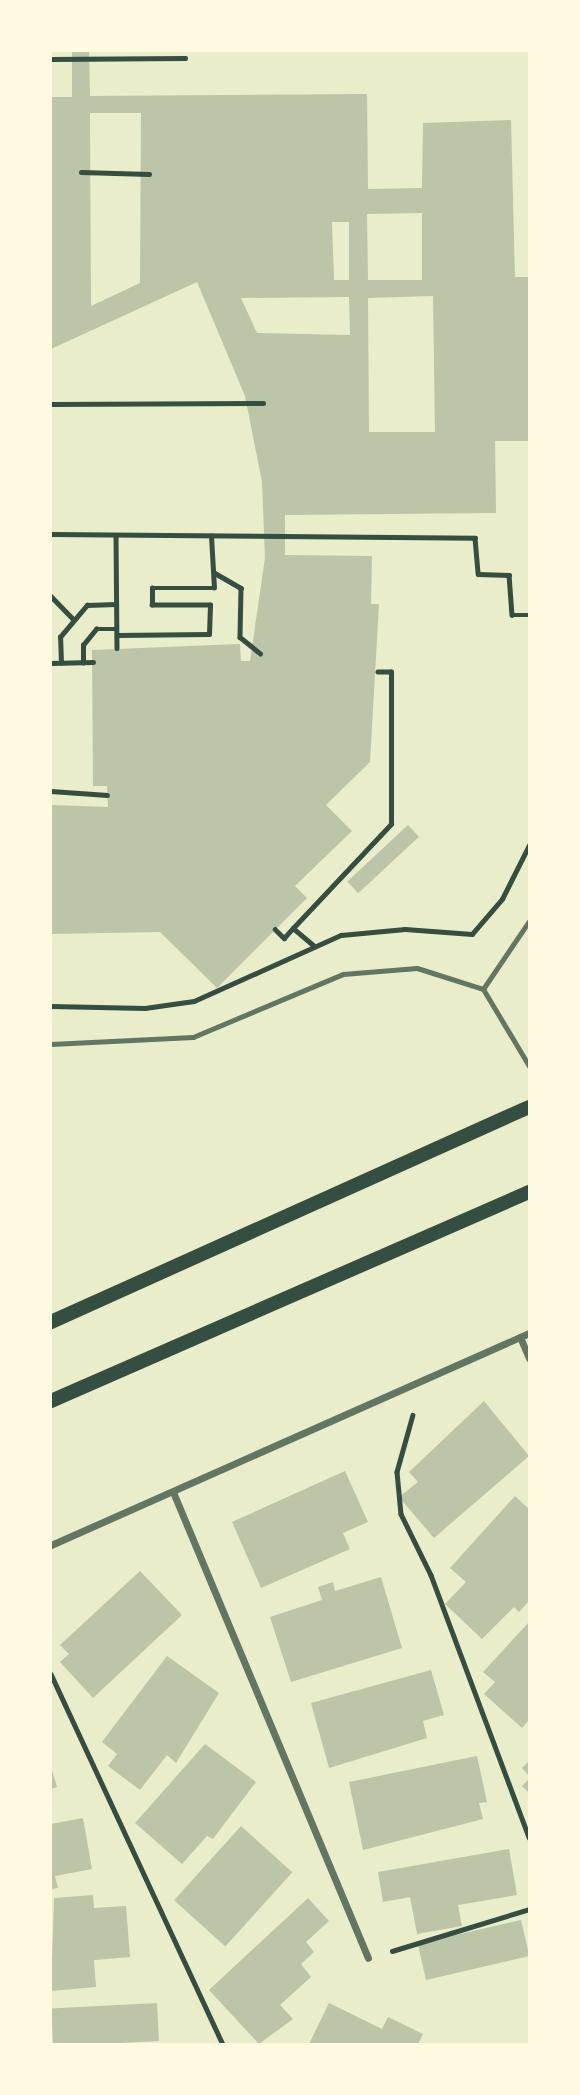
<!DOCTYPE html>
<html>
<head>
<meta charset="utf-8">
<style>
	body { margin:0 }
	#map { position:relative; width:580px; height:2095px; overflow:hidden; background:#e9edc9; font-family:Commissioner,sans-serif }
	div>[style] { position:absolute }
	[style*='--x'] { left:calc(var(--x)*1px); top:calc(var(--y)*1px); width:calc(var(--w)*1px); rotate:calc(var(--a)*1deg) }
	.building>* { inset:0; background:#bcc5a7; transform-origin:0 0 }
	.path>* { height:4.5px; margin:-2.25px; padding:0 2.25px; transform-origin:2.25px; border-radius:2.25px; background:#344e41 }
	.service>* { height:5px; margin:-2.5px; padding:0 2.5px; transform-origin:2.5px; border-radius:2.5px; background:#617663 }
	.minor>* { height:7px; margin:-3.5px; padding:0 3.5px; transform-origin:3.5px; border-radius:3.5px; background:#617663 }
	.secondary>* { height:14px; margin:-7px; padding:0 7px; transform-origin:7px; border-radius:7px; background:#344e41 }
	span { translate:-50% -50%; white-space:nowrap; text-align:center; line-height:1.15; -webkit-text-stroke:5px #fefae0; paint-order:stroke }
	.frame { position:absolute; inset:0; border:52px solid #fefae0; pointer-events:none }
</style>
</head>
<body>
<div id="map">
	<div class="building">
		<div style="clip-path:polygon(evenodd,72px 51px,89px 51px,90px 96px,367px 94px,368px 189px,422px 188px,423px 123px,511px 120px,515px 277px,528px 277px,528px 441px,495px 441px,496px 513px,285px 515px,285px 555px,372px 556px,371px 604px,379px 604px,370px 762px,326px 805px,352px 831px,295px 886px,307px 898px,217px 988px,160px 932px,51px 934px,51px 805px,108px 807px,107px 786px,93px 786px,92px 650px,240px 644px,241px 661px,250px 661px,265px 558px,262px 482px,245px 396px,197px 282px,51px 349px,51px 97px,72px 97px,72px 51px,90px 113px,141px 113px,140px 283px,91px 306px,90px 113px,72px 51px,422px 213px,422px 280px,368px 280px,367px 214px,422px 213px,72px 51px,332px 222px,349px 222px,349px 280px,334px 280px,332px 222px,72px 51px,433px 296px,435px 432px,369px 432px,368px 298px,433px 296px,72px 51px,349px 297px,350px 335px,257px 333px,241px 298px,349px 297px)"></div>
		<div style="left:408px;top:825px;width:16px;height:83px;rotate:47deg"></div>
		<div style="clip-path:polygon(484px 1401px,529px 1456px,434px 1538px,399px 1497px,418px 1482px,409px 1472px)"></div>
		<div style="clip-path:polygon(345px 1471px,368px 1522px,343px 1533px,350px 1549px,261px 1588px,232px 1522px)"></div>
		<div style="clip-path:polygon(515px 1496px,529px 1509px,529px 1601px,519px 1612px,514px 1607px,482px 1639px,445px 1604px,466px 1582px,450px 1568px)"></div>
		<div style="clip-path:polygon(140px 1571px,182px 1615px,93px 1698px,60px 1662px,69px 1654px,60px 1645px)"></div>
		<div style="clip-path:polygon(381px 1577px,402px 1648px,291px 1682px,270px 1617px,322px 1600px,318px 1587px,333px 1582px,335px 1591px)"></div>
		<div style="clip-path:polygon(529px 1622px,529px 1720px,522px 1728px,484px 1694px,495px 1682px,483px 1672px)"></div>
		<div style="clip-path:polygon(167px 1656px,219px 1693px,176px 1763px,167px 1755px,140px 1790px,108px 1766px,117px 1754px,102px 1742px)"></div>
		<div style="clip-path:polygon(431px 1670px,444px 1715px,423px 1721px,427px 1738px,329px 1768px,311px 1703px)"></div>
		<div style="clip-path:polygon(205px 1744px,256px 1782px,213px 1839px,207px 1836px,182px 1864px,135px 1823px)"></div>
		<div style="clip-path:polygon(477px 1756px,487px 1802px,479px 1803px,483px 1819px,363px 1850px,349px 1782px)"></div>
		<div style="clip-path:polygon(529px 1761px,529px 1776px,522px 1768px)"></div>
		<div style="clip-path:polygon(51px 1767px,57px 1787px,51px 1789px)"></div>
		<div style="clip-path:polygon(529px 1779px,529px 1793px,522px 1786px)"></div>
		<div style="clip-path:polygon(83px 1818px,92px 1869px,55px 1876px,58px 1888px,51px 1889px,51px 1824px)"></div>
		<div style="left:241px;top:1826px;width:69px;height:100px;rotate:42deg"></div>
		<div style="clip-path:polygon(509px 1849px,517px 1895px,458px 1905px,462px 1926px,417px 1934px,410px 1897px,383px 1902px,378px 1872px)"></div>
		<div style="clip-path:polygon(93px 1895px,94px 1908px,126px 1906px,130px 1957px,94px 1960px,96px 1987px,51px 1991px,54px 1898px)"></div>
		<div style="clip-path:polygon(308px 1898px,329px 1921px,306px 1942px,314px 1952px,301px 1964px,311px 1977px,280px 2005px,293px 2019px,259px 2044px,209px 1990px)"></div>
		<div style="left:521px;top:1920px;width:37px;height:106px;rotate:77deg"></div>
		<div style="left:157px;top:2003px;width:38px;height:106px;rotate:87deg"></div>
		<div style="clip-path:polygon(329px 2003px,382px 2029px,388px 2017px,423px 2034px,418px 2044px,309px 2044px)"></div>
	</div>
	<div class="path">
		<div style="--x:51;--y:59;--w:134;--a:-0.4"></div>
		<div style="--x:81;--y:172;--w:68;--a:1.7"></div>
		<div style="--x:51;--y:404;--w:212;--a:-0.3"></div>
		<div style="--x:51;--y:534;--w:424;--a:0.5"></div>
		<div style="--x:475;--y:538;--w:36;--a:85"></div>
		<div style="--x:478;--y:574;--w:31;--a:2"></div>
		<div style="--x:509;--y:575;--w:40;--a:85.7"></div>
		<div style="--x:512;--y:615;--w:17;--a:0"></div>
		<div style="--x:116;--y:535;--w:113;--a:89.5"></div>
		<div style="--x:215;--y:573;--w:30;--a:30"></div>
		<div style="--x:241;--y:588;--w:49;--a:91.2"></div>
		<div style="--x:240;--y:637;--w:26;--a:39"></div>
		<div style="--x:51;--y:596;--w:33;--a:46"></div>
		<div style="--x:117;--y:635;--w:92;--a:-0.6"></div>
		<div style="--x:209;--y:634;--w:29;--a:-88"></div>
		<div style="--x:210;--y:605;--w:58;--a:180"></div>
		<div style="--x:152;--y:605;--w:17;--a:-90"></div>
		<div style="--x:152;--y:588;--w:62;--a:0"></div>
		<div style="--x:214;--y:588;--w:52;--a:-93.3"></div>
		<div style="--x:51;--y:663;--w:42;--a:-1.4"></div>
		<div style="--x:61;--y:663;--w:26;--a:-92"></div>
		<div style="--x:60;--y:637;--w:42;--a:-49.8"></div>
		<div style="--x:87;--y:605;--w:29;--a:-2"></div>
		<div style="--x:83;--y:663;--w:18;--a:-90"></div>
		<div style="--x:83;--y:645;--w:21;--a:-51"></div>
		<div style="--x:96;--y:629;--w:21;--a:0"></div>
		<div style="--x:51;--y:791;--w:56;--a:4.1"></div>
		<div style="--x:293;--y:928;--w:143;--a:-46.7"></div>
		<div style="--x:391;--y:824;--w:152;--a:-90"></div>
		<div style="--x:391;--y:672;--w:13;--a:180"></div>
		<div style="--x:275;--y:929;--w:13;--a:45"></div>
		<div style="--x:284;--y:938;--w:13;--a:-48"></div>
		<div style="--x:293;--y:928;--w:26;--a:40"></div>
		<div style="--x:51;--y:1006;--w:94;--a:1.2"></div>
		<div style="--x:145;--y:1008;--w:49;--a:-8.1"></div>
		<div style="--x:194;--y:1001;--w:161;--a:-24.2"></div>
		<div style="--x:341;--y:935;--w:64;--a:-5.4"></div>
		<div style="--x:405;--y:929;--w:67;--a:4.3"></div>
		<div style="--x:472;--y:934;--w:46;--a:-49.4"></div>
		<div style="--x:502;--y:899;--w:60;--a:-63.4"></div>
		<div style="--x:413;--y:1415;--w:59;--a:105.7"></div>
		<div style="--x:397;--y:1472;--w:42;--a:84.6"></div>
		<div style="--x:401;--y:1514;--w:68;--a:63.8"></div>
		<div style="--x:431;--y:1575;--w:280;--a:69.5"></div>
		<div style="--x:51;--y:1674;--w:408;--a:65.1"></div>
		<div style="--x:392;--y:1951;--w:143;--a:-17"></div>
	</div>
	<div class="service">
		<div style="--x:483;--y:989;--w:82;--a:-55.9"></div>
		<div style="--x:51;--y:1044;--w:142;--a:-2.8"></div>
		<div style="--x:193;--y:1037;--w:163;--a:-22.8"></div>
		<div style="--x:343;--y:974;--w:74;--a:-4.6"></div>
		<div style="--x:417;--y:968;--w:69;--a:17.7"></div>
		<div style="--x:483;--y:989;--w:90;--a:59.1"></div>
	</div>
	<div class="minor">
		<div style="--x:520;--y:1337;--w:23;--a:67"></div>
		<div style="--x:173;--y:1492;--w:505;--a:67.29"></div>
		<div style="--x:51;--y:1545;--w:523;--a:-23.92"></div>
	</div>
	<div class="secondary">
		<div style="--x:51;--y:1322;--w:524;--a:-24.22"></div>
		<div style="--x:51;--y:1401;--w:522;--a:-23.62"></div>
	</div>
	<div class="frame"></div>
</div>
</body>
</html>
